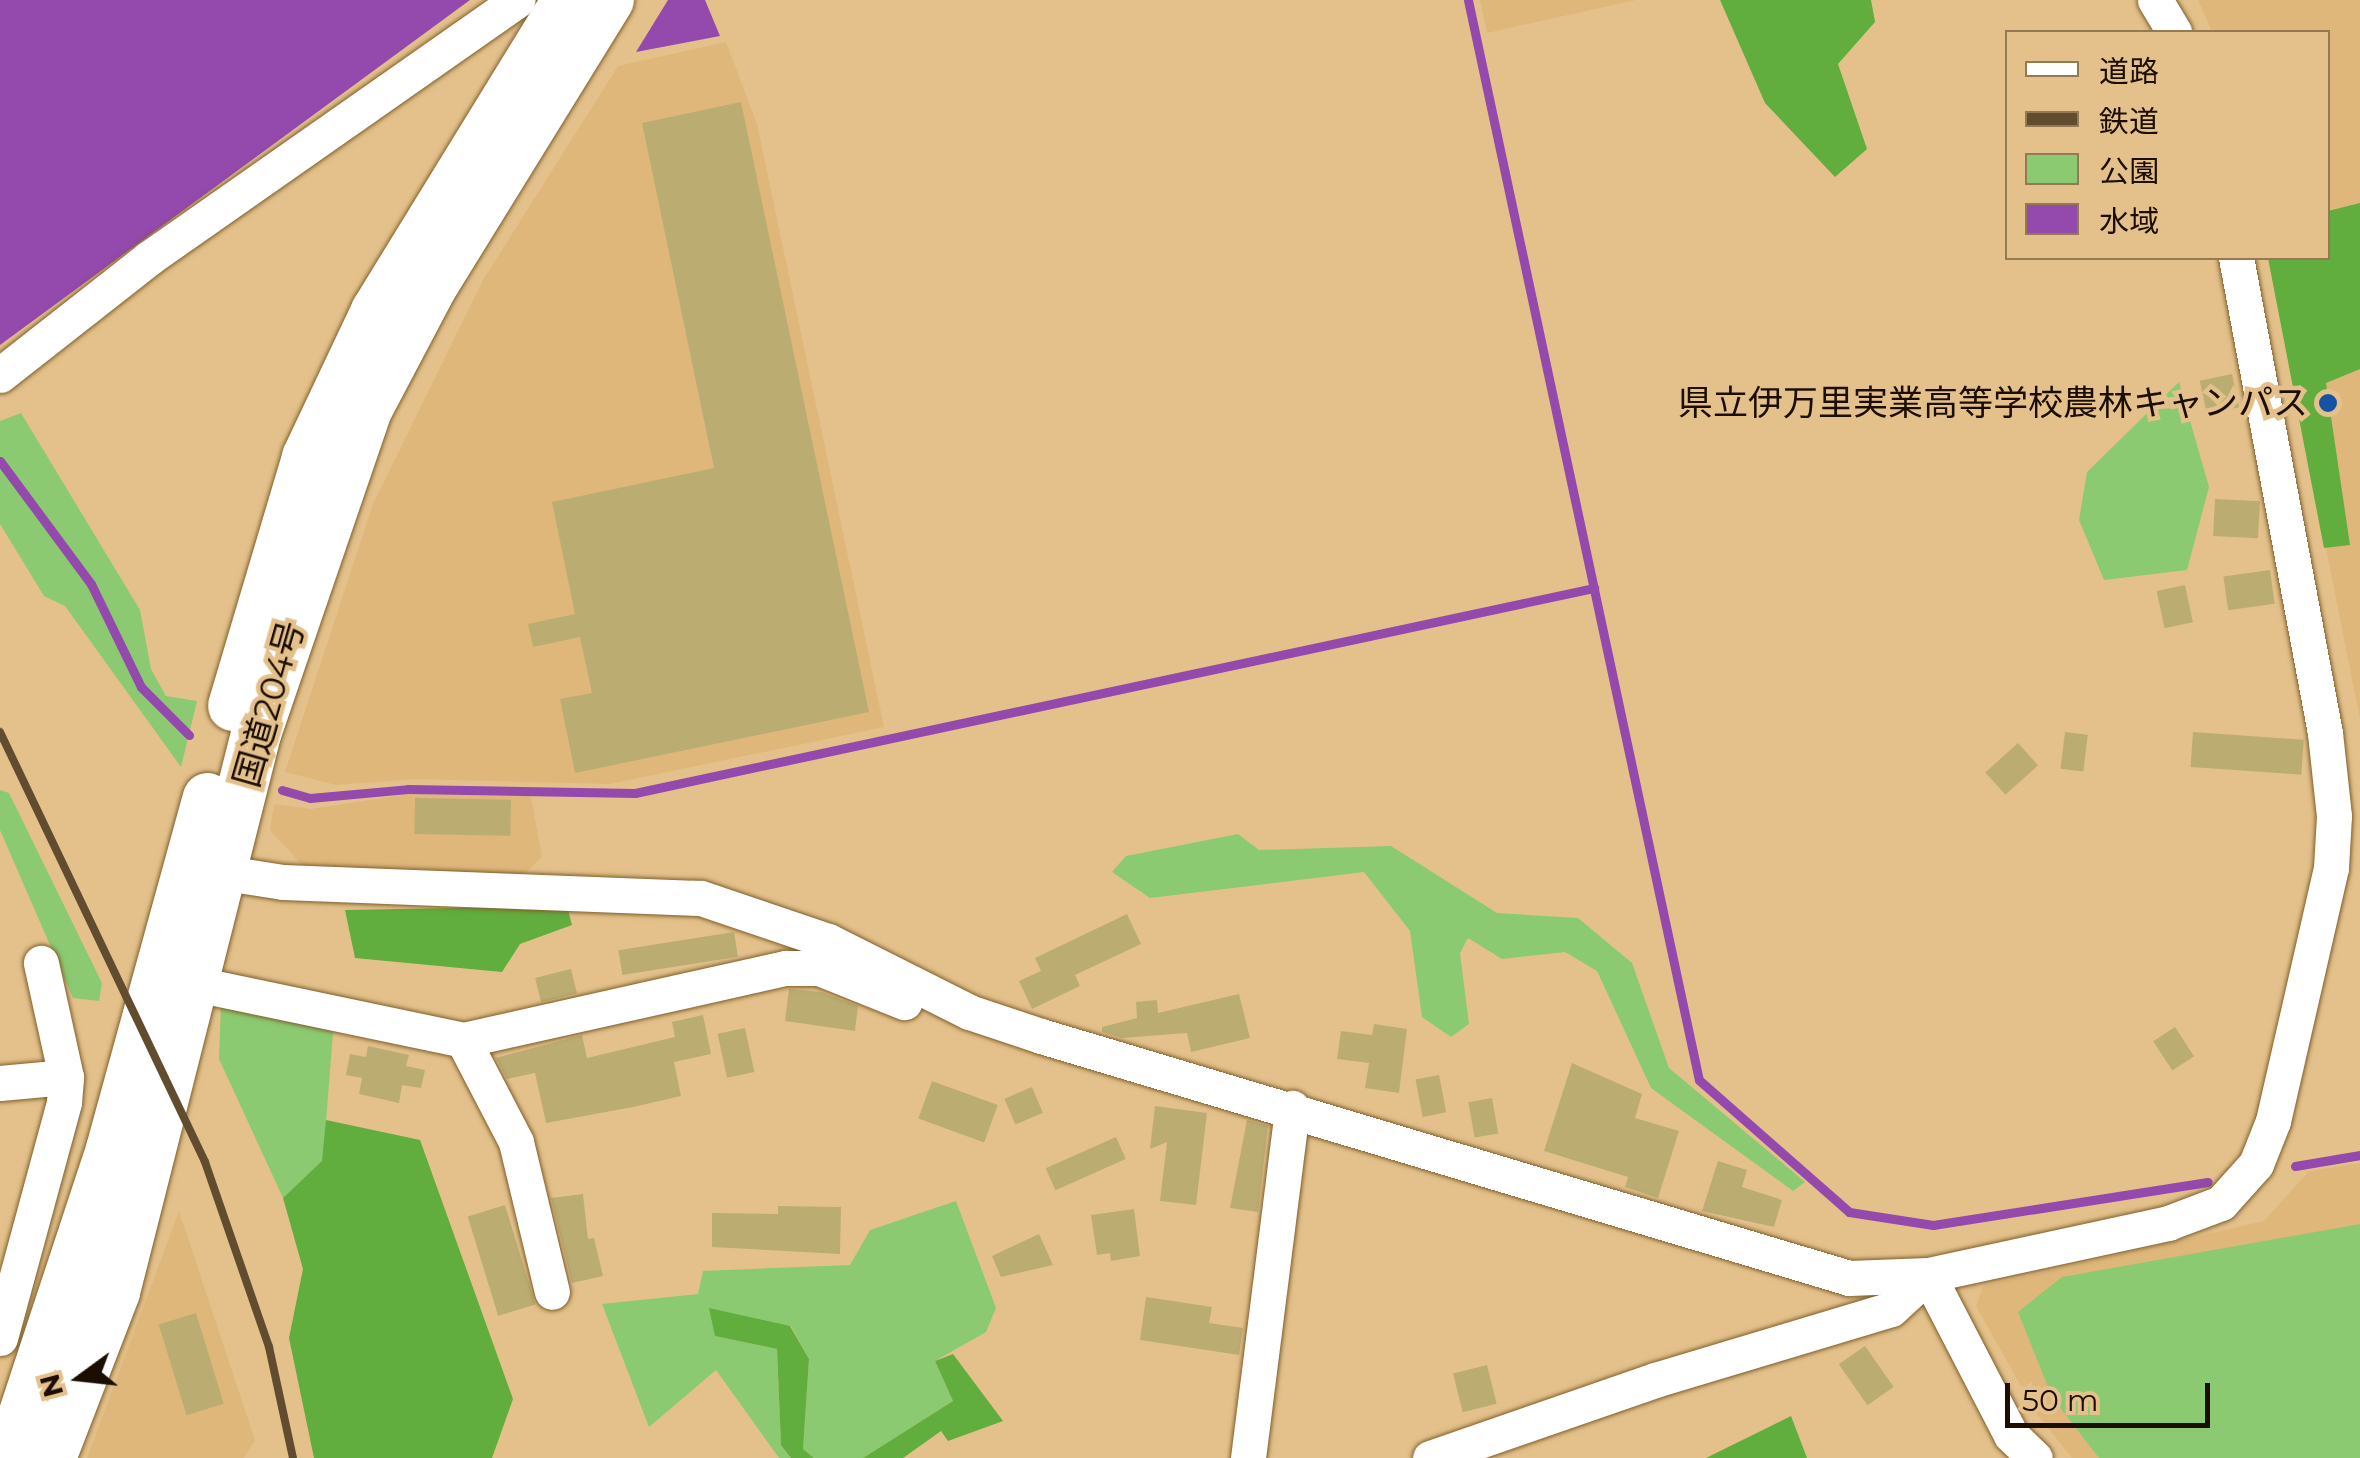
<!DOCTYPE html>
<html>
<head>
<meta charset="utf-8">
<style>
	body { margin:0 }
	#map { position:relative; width:2360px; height:1458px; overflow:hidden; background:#e4c18b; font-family:Montserrat,"Noto Sans JP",sans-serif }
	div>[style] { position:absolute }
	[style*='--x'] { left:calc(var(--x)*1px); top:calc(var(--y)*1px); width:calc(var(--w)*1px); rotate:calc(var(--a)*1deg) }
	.built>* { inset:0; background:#dfb77b }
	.green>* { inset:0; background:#8bca71 }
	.forest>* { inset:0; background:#61ad3d }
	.water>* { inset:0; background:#9449ad }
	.stream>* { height:9px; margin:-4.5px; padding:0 4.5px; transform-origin:4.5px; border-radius:4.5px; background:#9449ad }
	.building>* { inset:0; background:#bbad71; transform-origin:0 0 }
	.roads { filter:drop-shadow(0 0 2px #7f5f2b) drop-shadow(0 0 2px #7f5f2b) }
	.minor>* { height:35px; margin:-17.5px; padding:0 17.5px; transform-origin:17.5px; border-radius:17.5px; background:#fff }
	.highway>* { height:50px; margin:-25px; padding:0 25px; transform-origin:25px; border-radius:25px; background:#fff }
	.rail>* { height:8px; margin:-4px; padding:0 4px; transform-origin:4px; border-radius:4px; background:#614c30 }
	.dots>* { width:28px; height:28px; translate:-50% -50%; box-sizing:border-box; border:5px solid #e4c18b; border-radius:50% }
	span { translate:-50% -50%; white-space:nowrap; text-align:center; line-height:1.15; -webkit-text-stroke:9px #e4c18b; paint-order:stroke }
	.poi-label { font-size:35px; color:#1b0e00 }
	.right { translate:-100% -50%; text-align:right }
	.street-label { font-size:35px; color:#1b0e00 }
	.legend { position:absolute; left:2005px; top:30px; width:325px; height:230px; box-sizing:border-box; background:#e4c18b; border:2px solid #947953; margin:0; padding:12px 18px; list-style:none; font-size:30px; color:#1b0e00 }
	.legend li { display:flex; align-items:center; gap:20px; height:50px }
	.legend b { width:50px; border:2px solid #947953 }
	.north { position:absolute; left:30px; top:1328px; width:100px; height:100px; -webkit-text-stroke:8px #e4c18b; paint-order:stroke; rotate:255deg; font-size:28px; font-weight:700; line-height:40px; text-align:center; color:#1b0e00 }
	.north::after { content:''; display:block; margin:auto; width:35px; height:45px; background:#1b0e00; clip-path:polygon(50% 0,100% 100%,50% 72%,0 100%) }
	.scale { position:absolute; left:2005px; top:1383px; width:205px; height:45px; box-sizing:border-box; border:5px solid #1b0e00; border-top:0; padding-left:12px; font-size:30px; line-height:35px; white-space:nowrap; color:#1b0e00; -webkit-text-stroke:8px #e4c18b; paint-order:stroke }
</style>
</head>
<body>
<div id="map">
	<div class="built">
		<div style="clip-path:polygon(1480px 0,1636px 0,1487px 33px)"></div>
		<div style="clip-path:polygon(2198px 0,2360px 0,2360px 719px,2268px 258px,2328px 258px,2328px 32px,2212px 32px)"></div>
		<div style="clip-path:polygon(726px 42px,757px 124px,884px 727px,610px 784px,415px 779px,336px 785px,285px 772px,373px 504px,483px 280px,618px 66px)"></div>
		<div style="clip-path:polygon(409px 794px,531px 796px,542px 857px,524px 874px,302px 865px,270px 830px,274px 804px,311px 809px)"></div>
		<div style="clip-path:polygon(2360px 1163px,2360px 1458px,2072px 1458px,2036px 1413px,1976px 1306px,1983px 1286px,2264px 1221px,2309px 1171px)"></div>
		<div style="clip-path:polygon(179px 1211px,255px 1440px,244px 1458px,87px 1458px)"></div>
	</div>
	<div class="green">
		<div style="clip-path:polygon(2179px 382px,2209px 487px,2187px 570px,2104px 580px,2079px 520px,2087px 472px)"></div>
		<div style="clip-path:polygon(21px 413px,140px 610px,151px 669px,166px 696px,197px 701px,181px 767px,65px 606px,44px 596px,0 524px,0 421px)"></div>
		<div style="clip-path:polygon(0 790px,9px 793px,102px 983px,99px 1001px,73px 998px,0 830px)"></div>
		<div style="clip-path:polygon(1238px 834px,1259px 850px,1391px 846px,1497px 913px,1578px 918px,1632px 963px,1669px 1068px,1805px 1182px,1793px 1191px,1651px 1088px,1597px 971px,1565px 952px,1502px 959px,1468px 938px,1460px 953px,1469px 1024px,1451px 1037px,1422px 1017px,1410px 931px,1364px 872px,1150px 898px,1112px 872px,1126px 856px)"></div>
		<div style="clip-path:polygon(221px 1002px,333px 1032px,323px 1161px,283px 1198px,219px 1059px)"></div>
		<div style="clip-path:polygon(956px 1201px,996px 1308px,986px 1332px,935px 1361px,953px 1401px,863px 1458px,814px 1458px,803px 1449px,809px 1359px,791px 1326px,716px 1336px,777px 1349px,781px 1444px,791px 1458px,779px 1458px,716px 1370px,649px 1427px,602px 1304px,698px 1294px,703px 1271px,850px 1265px,870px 1230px)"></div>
		<div style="clip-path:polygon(2360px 1224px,2360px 1458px,2099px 1458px,2052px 1397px,2018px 1312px,2062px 1277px)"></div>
	</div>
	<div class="forest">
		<div style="clip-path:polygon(1720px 0,1871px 0,1875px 22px,1838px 64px,1867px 149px,1835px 177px,1765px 103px)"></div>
		<div style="clip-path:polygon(2360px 203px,2360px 369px,2326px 383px,2350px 545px,2324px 548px,2268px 258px,2328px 258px,2328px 211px)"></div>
		<div style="clip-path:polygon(567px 906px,572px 925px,520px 944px,502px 972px,355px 958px,345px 910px)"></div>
		<div style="clip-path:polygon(326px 1120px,420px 1140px,513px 1399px,492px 1458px,314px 1458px,289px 1338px,303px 1269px,283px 1198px,322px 1161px)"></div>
		<div style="clip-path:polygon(709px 1308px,790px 1326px,809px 1359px,803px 1449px,814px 1458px,791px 1458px,781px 1445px,777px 1349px,715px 1336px)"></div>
		<div style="clip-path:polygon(953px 1354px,1003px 1421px,948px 1441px,941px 1431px,903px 1458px,863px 1458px,953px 1401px,935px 1361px)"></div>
		<div style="clip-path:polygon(1791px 1416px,1807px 1458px,1706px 1458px)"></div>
	</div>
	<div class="water">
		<div style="clip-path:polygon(0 0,470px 0,0 345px)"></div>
		<div style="clip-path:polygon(668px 0,705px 0,720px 36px,636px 52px)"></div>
	</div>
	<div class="stream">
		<div style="--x:1468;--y:0;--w:1104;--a:77.93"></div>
		<div style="--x:1699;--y:1080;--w:200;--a:41.3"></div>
		<div style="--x:1849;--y:1212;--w:85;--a:8.8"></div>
		<div style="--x:1933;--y:1225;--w:278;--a:-8.9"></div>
		<div style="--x:0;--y:461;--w:153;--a:53.5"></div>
		<div style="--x:91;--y:584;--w:114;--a:64.1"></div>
		<div style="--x:141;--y:687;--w:68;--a:45"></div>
		<div style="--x:282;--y:790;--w:29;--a:16"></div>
		<div style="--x:310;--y:798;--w:98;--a:-5.2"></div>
		<div style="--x:408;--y:789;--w:227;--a:1"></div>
		<div style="--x:635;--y:793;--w:981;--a:-12.07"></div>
		<div style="--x:2295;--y:1166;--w:66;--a:-9.6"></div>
	</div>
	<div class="building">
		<div style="clip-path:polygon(741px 102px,869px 712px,575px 773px,560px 699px,592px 693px,580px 637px,533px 647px,528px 624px,575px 614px,552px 502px,714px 468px,642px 123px)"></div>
		<div style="left:2232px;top:374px;width:34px;height:33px;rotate:78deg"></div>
		<div style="left:2215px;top:499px;width:45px;height:37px;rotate:3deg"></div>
		<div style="left:2270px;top:570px;width:34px;height:47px;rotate:82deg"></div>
		<div style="left:2185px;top:585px;width:38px;height:29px;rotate:78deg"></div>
		<div style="left:2065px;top:732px;width:23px;height:37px;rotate:7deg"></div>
		<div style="left:2193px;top:732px;width:111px;height:35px;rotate:4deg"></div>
		<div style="left:2018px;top:743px;width:30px;height:44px;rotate:48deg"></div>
		<div style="left:415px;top:798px;width:96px;height:36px;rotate:1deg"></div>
		<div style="clip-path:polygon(1127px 914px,1141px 944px,1075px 975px,1080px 986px,1032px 1009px,1019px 981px,1041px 971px,1035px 958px)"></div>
		<div style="left:734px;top:932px;width:25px;height:117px;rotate:81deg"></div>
		<div style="left:571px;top:969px;width:25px;height:37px;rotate:76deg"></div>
		<div style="clip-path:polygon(789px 989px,821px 992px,858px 1006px,855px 1031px,785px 1021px)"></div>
		<div style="clip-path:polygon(1239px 994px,1250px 1038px,1191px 1052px,1187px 1033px,1122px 1038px,1102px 1032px,1102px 1027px,1137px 1018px,1136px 1002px,1157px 1000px,1158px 1013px)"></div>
		<div style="clip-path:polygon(703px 1015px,711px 1054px,674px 1062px,681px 1096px,633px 1107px,546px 1123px,535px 1073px,507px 1079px,496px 1058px,582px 1035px,587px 1058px,675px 1037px,672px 1022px)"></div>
		<div style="clip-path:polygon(1374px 1024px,1407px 1029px,1399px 1093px,1365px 1088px,1369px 1063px,1337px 1059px,1341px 1031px,1372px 1035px)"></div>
		<div style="left:2175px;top:1027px;width:35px;height:26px;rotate:57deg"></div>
		<div style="left:745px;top:1028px;width:45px;height:28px;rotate:78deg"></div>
		<div style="clip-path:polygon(368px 1046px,409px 1055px,406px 1066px,425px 1070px,421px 1088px,402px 1085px,399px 1103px,359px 1094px,362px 1078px,346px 1075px,350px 1054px,366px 1057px)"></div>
		<div style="clip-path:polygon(1572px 1063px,1642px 1094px,1635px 1118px,1679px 1131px,1658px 1198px,1625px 1187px,1628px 1177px,1544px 1151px)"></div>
		<div style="left:1439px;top:1075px;width:38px;height:24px;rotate:79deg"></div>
		<div style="left:932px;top:1081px;width:70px;height:40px;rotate:20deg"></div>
		<div style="left:1032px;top:1087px;width:28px;height:30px;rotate:67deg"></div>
		<div style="left:1492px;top:1098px;width:36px;height:24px;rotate:80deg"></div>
		<div style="clip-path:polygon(1155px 1106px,1207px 1113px,1196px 1205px,1160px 1201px,1167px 1142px,1150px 1149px)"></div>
		<div style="clip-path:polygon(1247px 1120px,1268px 1126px,1258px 1212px,1230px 1208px)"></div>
		<div style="left:1116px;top:1137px;width:24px;height:77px;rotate:66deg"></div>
		<div style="clip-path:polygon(1718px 1161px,1747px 1170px,1742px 1187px,1782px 1200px,1774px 1227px,1702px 1211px)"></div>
		<div style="clip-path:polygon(583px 1194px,588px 1239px,594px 1238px,603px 1276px,572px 1283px,551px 1198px)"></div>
		<div style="left:505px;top:1205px;width:104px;height:39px;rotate:73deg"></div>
		<div style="clip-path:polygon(778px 1206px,841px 1207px,840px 1254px,712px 1247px,712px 1213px,778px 1214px)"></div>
		<div style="clip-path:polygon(1134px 1209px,1140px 1256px,1111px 1261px,1110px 1253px,1097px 1255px,1091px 1215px)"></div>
		<div style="clip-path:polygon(1039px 1234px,1053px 1265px,1001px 1277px,992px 1256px)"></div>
		<div style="clip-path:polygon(1146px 1297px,1212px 1307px,1209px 1323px,1243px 1328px,1239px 1355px,1140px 1340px)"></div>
		<div style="left:196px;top:1313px;width:95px;height:39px;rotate:73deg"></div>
		<div style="left:1865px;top:1346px;width:50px;height:32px;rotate:55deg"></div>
		<div style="left:1487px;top:1365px;width:40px;height:35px;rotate:76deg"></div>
	</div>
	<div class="roads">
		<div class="minor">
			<div style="--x:2155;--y:0;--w:37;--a:59"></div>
			<div style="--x:0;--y:375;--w:189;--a:-38.1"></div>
			<div style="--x:149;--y:258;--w:450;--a:-35"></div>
			<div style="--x:200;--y:869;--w:84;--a:8.9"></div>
			<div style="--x:283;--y:882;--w:418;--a:2.2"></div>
			<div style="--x:701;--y:898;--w:134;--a:18.7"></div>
			<div style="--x:828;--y:941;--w:158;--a:26.7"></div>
			<div style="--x:969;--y:1012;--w:76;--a:18.4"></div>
			<div style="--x:1041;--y:1036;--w:843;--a:16.67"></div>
			<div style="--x:1849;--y:1278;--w:79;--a:-2.2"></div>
			<div style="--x:1928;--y:1275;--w:246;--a:-12.2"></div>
			<div style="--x:2168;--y:1223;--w:57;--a:-20.7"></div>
			<div style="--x:2221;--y:1203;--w:52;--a:-48.1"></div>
			<div style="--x:2256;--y:1164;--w:46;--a:-68.4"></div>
			<div style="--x:2273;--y:1121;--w:260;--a:-77.1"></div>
			<div style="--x:2331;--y:868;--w:52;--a:-86.7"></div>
			<div style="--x:2334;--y:816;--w:83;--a:-96.2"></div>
			<div style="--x:2325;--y:733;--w:483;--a:-100.6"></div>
			<div style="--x:196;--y:984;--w:273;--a:11.8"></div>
			<div style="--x:463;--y:1040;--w:331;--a:-12.6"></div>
			<div style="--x:786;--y:968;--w:33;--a:0"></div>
			<div style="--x:819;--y:968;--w:92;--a:21.8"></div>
			<div style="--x:463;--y:1040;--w:115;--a:62.5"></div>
			<div style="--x:516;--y:1142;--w:154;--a:76.5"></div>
			<div style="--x:0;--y:1083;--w:66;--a:-5.2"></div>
			<div style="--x:0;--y:1338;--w:245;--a:-74.8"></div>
			<div style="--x:64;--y:1102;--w:25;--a:-85"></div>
			<div style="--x:66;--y:1077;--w:117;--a:-102.4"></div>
			<div style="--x:1248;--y:1458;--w:353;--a:-82.8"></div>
			<div style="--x:1430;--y:1458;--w:238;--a:-19.1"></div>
			<div style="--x:1655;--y:1380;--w:246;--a:-16.7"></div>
			<div style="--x:1891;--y:1309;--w:50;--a:-42.6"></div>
			<div style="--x:1928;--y:1275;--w:180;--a:62.6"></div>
			<div style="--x:2011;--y:1435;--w:33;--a:44"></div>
		</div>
		<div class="highway">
			<div style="--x:233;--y:706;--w:260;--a:-73.4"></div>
			<div style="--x:307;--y:457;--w:161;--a:-64.7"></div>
			<div style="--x:376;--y:311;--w:365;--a:-58.4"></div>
			<div style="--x:9;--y:1458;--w:325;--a:-71.7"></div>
			<div style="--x:111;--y:1149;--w:364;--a:-74.6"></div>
			<div style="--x:51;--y:1458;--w:178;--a:-68.9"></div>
			<div style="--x:115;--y:1292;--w:576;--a:-75.82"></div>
			<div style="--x:256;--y:734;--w:342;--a:-71.1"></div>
			<div style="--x:367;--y:410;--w:141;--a:-62.2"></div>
			<div style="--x:433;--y:285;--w:335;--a:-58.3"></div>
		</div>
	</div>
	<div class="rail">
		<div style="--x:0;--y:732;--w:476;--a:64.5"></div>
		<div style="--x:205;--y:1162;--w:196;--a:70.9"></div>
		<div style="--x:269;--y:1347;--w:114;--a:77.8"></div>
	</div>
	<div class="dots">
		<div style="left:2328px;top:403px;background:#1554a5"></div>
	</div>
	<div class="poi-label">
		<span class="right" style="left:2308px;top:403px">県立伊万里実業高等学校農林キャンパス</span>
	</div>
	<div class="street-label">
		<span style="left:269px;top:704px;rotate:-74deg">国道204号</span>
	</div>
	<ul class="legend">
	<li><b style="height:12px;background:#fff"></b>道路</li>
	<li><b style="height:12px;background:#614c30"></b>鉄道</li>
	<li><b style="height:28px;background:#8bca71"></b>公園</li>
	<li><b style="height:28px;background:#9449ad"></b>水域</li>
	</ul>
	<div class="north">N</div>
	<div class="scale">50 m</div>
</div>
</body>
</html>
